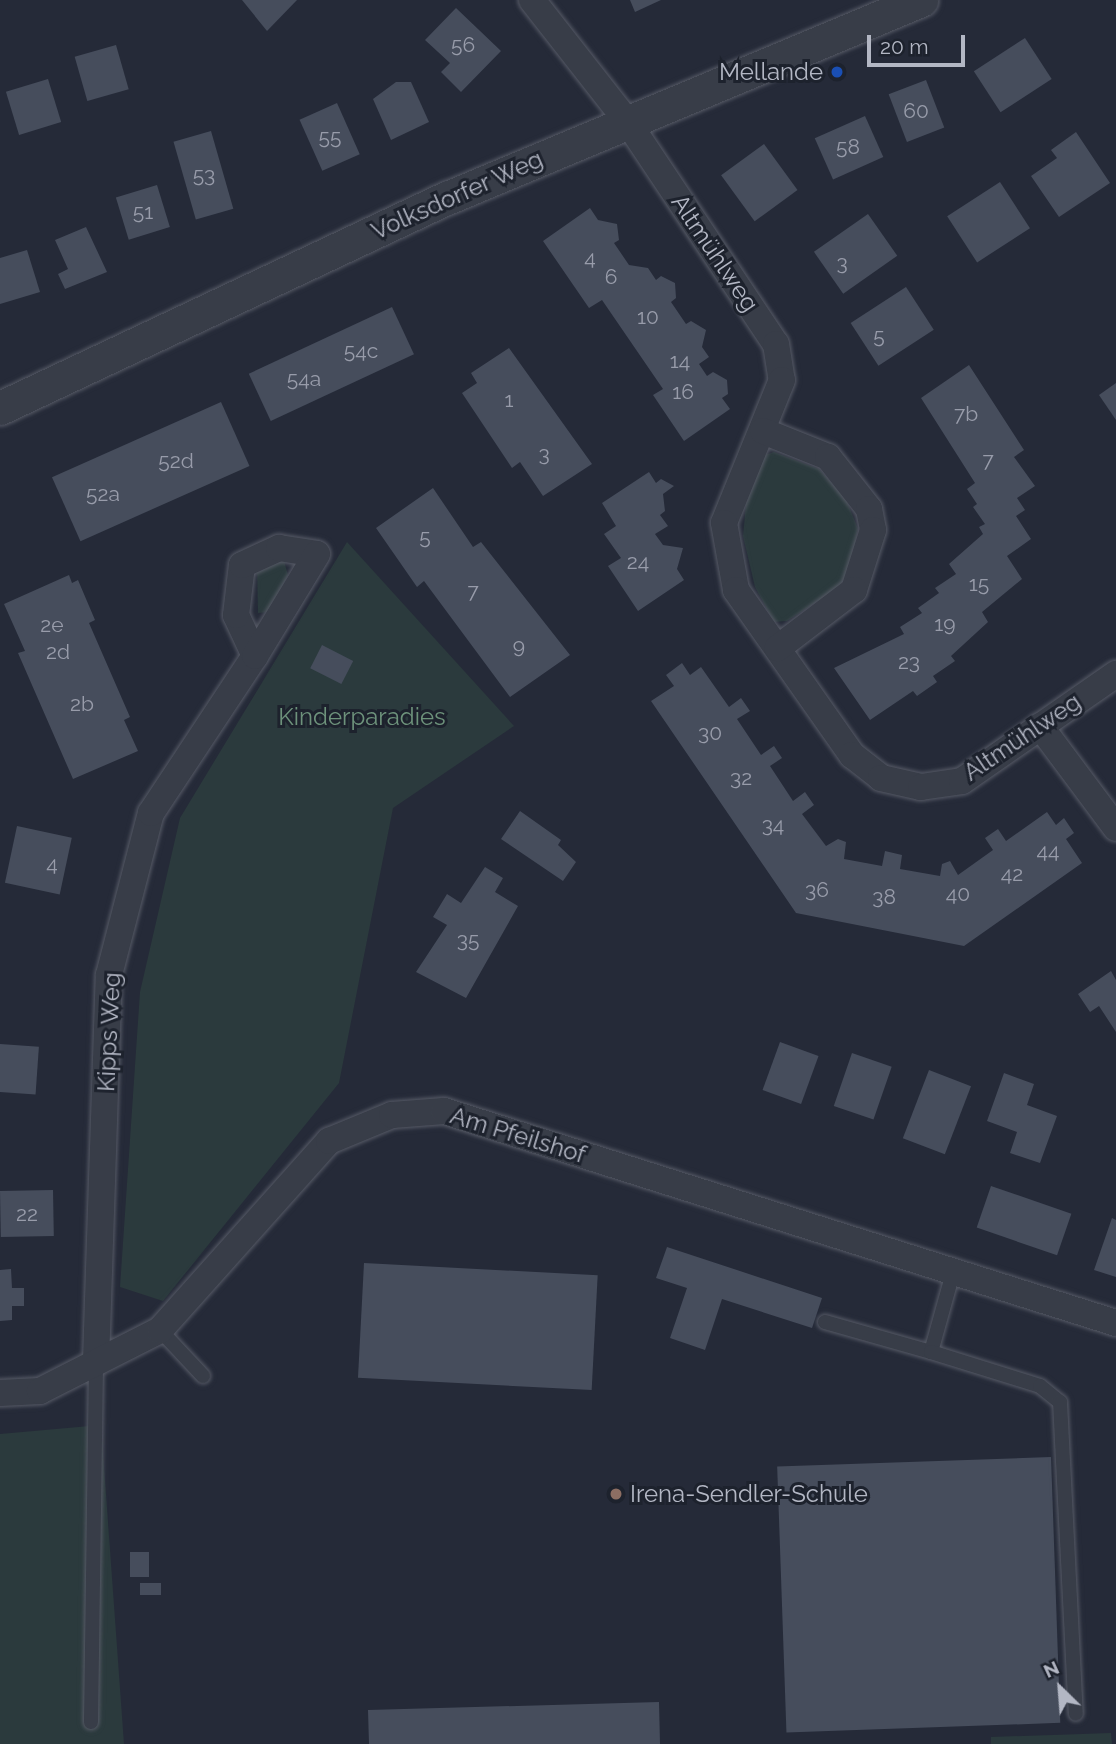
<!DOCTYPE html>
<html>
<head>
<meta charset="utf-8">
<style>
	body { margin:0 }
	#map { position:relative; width:1116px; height:1744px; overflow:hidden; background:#252a38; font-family:Raleway,sans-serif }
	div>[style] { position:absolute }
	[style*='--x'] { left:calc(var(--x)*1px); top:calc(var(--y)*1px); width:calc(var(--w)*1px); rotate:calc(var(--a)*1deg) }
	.green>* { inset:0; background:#2b3a3d }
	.building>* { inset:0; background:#464d5c; transform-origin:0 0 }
	.roads { filter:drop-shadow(0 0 2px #565a66) drop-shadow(0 0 2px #565a66) }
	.service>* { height:14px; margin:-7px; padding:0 7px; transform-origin:7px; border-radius:7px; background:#383d48 }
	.minor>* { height:26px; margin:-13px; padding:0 13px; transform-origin:13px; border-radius:13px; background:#383d48 }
	.tertiary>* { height:33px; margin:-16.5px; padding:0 16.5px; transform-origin:16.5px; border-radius:16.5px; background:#383d48 }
	.dots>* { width:19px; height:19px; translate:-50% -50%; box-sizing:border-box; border:4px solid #1d222d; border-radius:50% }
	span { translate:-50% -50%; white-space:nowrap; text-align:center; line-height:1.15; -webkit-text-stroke:6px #1d222d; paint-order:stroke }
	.number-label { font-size:21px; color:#989caa }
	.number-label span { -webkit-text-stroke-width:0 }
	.poi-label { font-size:24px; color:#b3b7c4 }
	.right { translate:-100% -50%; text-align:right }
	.left { translate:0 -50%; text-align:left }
	.street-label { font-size:24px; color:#b3b7c4 }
	.park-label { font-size:24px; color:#6d927b }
	.north { position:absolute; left:1025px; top:1653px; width:70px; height:70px; -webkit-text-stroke:5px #1d222d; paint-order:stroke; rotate:335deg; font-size:19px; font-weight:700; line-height:28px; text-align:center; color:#b3b7c4 }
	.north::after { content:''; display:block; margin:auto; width:24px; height:32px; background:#b3b7c4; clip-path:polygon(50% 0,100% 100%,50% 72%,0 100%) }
	.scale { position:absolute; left:867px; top:35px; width:98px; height:32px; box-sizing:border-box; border:4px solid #b3b7c4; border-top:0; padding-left:9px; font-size:21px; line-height:24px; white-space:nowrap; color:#b3b7c4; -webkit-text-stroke:5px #1d222d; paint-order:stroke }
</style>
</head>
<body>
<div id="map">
	<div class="green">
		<div style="clip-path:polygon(774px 452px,819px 469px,846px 499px,858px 529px,849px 571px,838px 588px,787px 621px,774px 622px,755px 587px,743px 536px,746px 504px,765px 455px)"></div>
		<div style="clip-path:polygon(347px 542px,514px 726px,393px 808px,339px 1083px,163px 1301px,120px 1287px,140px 992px,180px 818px)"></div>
		<div style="clip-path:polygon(284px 561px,288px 575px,269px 612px,258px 613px,257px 564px)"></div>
		<div style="clip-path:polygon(101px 1425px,124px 1744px,0 1744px,0 1434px)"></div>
		<div style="clip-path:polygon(1111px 1733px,1112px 1744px,991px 1744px,991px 1737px)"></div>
	</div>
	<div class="building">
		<div style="clip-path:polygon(242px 0,297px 0,267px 31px)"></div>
		<div style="clip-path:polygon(630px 0,661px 0,635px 12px)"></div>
		<div style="clip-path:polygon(456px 8px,501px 51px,461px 92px,441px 72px,450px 63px,425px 40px)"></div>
		<div style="left:1025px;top:38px;width:49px;height:61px;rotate:57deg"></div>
		<div style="left:116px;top:45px;width:46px;height:43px;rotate:74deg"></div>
		<div style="left:48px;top:79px;width:45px;height:44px;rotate:73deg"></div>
		<div style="left:926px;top:80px;width:51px;height:40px;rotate:69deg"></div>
		<div style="clip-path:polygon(396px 82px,411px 82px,429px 122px,391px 140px,373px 99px)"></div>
		<div style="left:337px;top:103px;width:56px;height:41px;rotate:66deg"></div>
		<div style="left:865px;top:116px;width:45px;height:55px;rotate:66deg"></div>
		<div style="left:211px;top:131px;width:81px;height:39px;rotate:74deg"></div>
		<div style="clip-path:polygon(1076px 132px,1110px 183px,1059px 217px,1031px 176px,1057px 158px,1051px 150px)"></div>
		<div style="left:764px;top:144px;width:57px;height:53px;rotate:54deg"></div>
		<div style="left:1000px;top:182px;width:55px;height:63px;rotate:57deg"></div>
		<div style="left:157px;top:185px;width:44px;height:43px;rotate:73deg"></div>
		<div style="clip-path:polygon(590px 208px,598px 220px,617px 224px,619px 240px,614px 243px,629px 265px,648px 268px,656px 280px,661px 276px,675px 283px,676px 298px,671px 302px,686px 324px,691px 321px,706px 330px,702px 347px,709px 357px,699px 364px,707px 376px,713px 372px,727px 380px,728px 394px,722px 398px,730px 409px,684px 441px,653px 395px,663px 389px,602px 300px,589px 308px,543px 241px)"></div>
		<div style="left:868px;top:214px;width:51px;height:66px;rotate:55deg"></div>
		<div style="clip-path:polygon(86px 227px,107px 272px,65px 289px,58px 274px,68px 269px,55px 240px)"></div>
		<div style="clip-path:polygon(27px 250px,40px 292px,0 304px,0 258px)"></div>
		<div style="left:906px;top:287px;width:51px;height:66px;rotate:57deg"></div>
		<div style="left:392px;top:307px;width:52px;height:158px;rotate:65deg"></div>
		<div style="clip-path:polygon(509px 348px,592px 464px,543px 496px,520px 462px,512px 468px,462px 393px,477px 383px,471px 373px)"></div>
		<div style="clip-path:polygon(969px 365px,1024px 450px,1014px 457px,1035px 486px,1017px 498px,1025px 510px,1016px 516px,1031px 539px,1007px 556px,1022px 579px,982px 612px,988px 622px,951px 656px,955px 661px,933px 676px,937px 682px,917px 696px,913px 691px,870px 720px,834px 668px,904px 634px,900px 627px,922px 613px,918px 608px,939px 593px,935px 588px,956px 574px,949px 564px,983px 534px,979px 527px,985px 524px,973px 507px,977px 504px,967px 489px,975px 483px,921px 398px)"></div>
		<div style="clip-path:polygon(1116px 383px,1116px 420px,1099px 395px)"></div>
		<div style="left:221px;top:402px;width:70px;height:185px;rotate:66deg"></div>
		<div style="clip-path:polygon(649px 472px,656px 483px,661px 479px,674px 486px,663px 494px,665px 511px,660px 515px,668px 526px,655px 534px,663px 545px,683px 548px,677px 569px,684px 580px,638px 611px,608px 566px,621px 558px,604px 534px,616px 526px,602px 503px)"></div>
		<div style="clip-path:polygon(433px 488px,473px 547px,481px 542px,570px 655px,510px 697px,424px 581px,417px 587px,376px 528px)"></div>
		<div style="clip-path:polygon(69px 575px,72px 583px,78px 580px,95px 620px,89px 623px,130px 717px,124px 720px,138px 751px,73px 779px,18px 653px,25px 651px,4px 604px)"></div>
		<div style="left:322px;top:645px;width:35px;height:26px;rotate:27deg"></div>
		<div style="clip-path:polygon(682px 663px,690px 675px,701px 667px,729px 707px,741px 698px,750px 711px,737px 719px,761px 755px,774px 746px,782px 758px,770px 766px,793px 801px,805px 792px,814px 805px,802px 814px,826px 846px,838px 839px,846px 842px,844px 859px,882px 866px,885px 851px,902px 855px,900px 869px,940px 876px,942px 864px,950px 861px,958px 875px,993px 850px,985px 838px,998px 829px,1006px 841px,1047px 812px,1056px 825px,1064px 818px,1074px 833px,1066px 839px,1082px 863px,964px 946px,796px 913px,651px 701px,674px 686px,666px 675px)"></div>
		<div style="clip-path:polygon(520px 811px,561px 840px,558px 845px,576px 862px,563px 881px,501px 839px)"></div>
		<div style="left:17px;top:826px;width:56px;height:58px;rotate:12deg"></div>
		<div style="clip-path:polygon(485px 867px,503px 878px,495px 892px,518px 906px,466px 998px,416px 972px,447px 925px,433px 917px,447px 894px,461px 903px)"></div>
		<div style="clip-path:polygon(1111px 971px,1116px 980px,1116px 1032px,1099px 1006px,1090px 1012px,1078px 994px)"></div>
		<div style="left:780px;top:1042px;width:41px;height:51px;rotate:20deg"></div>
		<div style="left:0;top:1044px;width:39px;height:48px;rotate:4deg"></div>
		<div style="left:852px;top:1053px;width:42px;height:56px;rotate:19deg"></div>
		<div style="left:929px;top:1070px;width:45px;height:73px;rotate:21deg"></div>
		<div style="clip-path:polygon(1004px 1073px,1034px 1084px,1027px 1105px,1057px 1116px,1040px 1163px,1010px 1153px,1017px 1132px,987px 1121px)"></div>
		<div style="left:991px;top:1186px;width:85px;height:44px;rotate:19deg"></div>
		<div style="left:53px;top:1190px;width:46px;height:53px;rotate:89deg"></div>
		<div style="clip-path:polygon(1112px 1218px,1116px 1220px,1116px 1277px,1094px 1270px)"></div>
		<div style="clip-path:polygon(667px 1247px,822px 1298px,812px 1328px,722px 1299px,705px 1350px,670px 1338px,687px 1288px,656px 1278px)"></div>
		<div style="left:364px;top:1263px;width:234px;height:115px;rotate:3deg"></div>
		<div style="clip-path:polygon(11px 1269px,12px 1288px,24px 1288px,24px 1306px,12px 1306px,12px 1320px,0 1321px,0 1270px)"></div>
		<div style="left:1051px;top:1457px;width:266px;height:274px;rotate:88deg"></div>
		<div style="left:130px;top:1552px;width:19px;height:25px"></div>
		<div style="left:161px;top:1583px;width:12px;height:21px;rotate:90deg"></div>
		<div style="clip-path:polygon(659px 1702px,660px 1744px,369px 1744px,368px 1710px)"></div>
	</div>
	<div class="roads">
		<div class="service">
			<div style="--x:825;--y:1322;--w:110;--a:15.8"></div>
			<div style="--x:931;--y:1352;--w:86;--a:-74.5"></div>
			<div style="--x:160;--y:1330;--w:63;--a:46.9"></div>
			<div style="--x:931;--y:1352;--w:114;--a:17.3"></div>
			<div style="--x:1040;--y:1386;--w:26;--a:39"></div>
			<div style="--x:1060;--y:1402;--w:312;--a:87.1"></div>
			<div style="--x:91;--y:1722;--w:361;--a:-89.2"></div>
		</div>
		<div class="minor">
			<div style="--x:532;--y:0;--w:154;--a:51.9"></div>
			<div style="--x:627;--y:121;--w:268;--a:56.3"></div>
			<div style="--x:776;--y:344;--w:36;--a:81"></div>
			<div style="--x:782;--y:380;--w:154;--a:112.1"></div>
			<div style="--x:724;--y:523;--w:68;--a:79.8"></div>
			<div style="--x:736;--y:590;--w:202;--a:54.9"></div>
			<div style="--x:852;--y:755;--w:37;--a:38"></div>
			<div style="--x:881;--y:778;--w:41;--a:12.7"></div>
			<div style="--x:921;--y:787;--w:41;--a:-8.3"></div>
			<div style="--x:962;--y:781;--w:188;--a:-34.8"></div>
			<div style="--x:763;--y:431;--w:70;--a:21.8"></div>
			<div style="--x:828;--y:457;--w:66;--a:51.7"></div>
			<div style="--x:869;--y:509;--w:21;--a:79"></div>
			<div style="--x:873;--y:530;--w:63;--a:107.6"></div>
			<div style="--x:854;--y:590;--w:96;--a:142.7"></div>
			<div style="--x:1040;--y:726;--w:127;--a:53.3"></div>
			<div style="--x:96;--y:1361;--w:386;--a:-88.1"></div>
			<div style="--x:109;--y:975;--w:167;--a:-75.5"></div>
			<div style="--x:151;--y:813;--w:188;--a:-56.5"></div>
			<div style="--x:255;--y:656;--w:45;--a:-114.9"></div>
			<div style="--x:236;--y:615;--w:50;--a:-83.2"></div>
			<div style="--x:242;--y:565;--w:41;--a:-24.7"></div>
			<div style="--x:279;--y:548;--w:38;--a:9"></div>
			<div style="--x:317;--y:554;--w:119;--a:121.3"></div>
			<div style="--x:0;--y:1393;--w:40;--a:-2.9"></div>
			<div style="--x:40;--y:1391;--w:135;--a:-26.9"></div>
			<div style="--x:160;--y:1330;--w:254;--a:-48.2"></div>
			<div style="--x:329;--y:1141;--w:68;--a:-22.4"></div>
			<div style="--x:392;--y:1115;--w:52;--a:-4.4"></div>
			<div style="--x:444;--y:1111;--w:705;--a:17.51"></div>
		</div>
		<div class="tertiary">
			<div style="--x:0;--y:408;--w:494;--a:-25.2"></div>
			<div style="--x:447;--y:198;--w:514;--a:-22.67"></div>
		</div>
	</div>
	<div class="dots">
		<div style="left:837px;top:72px;background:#1a4fb4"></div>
		<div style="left:616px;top:1494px;background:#8d6e63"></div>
	</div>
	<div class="number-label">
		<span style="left:463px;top:45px">56</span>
		<span style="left:916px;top:111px">60</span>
		<span style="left:330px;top:137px">55</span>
		<span style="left:848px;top:147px">58</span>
		<span style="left:204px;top:175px">53</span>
		<span style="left:143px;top:212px">51</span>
		<span style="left:590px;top:258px">4</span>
		<span style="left:842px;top:263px">3</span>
		<span style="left:611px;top:277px">6</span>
		<span style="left:648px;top:317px">10</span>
		<span style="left:879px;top:336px">5</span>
		<span style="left:361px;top:351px">54c</span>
		<span style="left:680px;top:361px">14</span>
		<span style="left:304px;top:379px">54a</span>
		<span style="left:683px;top:392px">16</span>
		<span style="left:509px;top:400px">1</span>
		<span style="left:966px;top:414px">7b</span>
		<span style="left:544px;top:454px">3</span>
		<span style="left:988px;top:460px">7</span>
		<span style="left:176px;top:461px">52d</span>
		<span style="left:103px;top:494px">52a</span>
		<span style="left:425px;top:537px">5</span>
		<span style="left:638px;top:562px">24</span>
		<span style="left:979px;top:584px">15</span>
		<span style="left:473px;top:591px">7</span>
		<span style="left:945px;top:624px">19</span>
		<span style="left:52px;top:625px">2e</span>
		<span style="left:519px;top:646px">9</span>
		<span style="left:58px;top:652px">2d</span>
		<span style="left:909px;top:662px">23</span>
		<span style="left:82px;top:704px">2b</span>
		<span style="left:710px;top:733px">30</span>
		<span style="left:741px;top:778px">32</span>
		<span style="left:773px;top:825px">34</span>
		<span style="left:1048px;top:851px">44</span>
		<span style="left:52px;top:864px">4</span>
		<span style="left:1012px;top:874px">42</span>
		<span style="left:817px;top:890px">36</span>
		<span style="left:958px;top:894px">40</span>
		<span style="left:884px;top:897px">38</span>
		<span style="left:468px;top:940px">35</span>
		<span style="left:27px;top:1214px">22</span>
	</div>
	<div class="poi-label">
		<span class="right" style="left:823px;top:72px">Mellande</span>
		<span class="left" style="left:630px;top:1494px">Irena-Sendler-Schule</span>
	</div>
	<div class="street-label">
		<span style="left:457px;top:195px;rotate:-24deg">Volksdorfer Weg</span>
		<span style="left:715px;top:253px;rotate:56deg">Altmühlweg</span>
		<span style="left:1022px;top:737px;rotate:-34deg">Altmühlweg</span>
		<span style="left:109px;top:1032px;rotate:-87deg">Kipps Weg</span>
		<span style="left:518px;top:1135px;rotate:17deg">Am Pfeilshof</span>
	</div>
	<div class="park-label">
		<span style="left:362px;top:717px">Kinderparadies</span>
	</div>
	<div class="north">N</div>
	<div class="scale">20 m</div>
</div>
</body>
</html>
